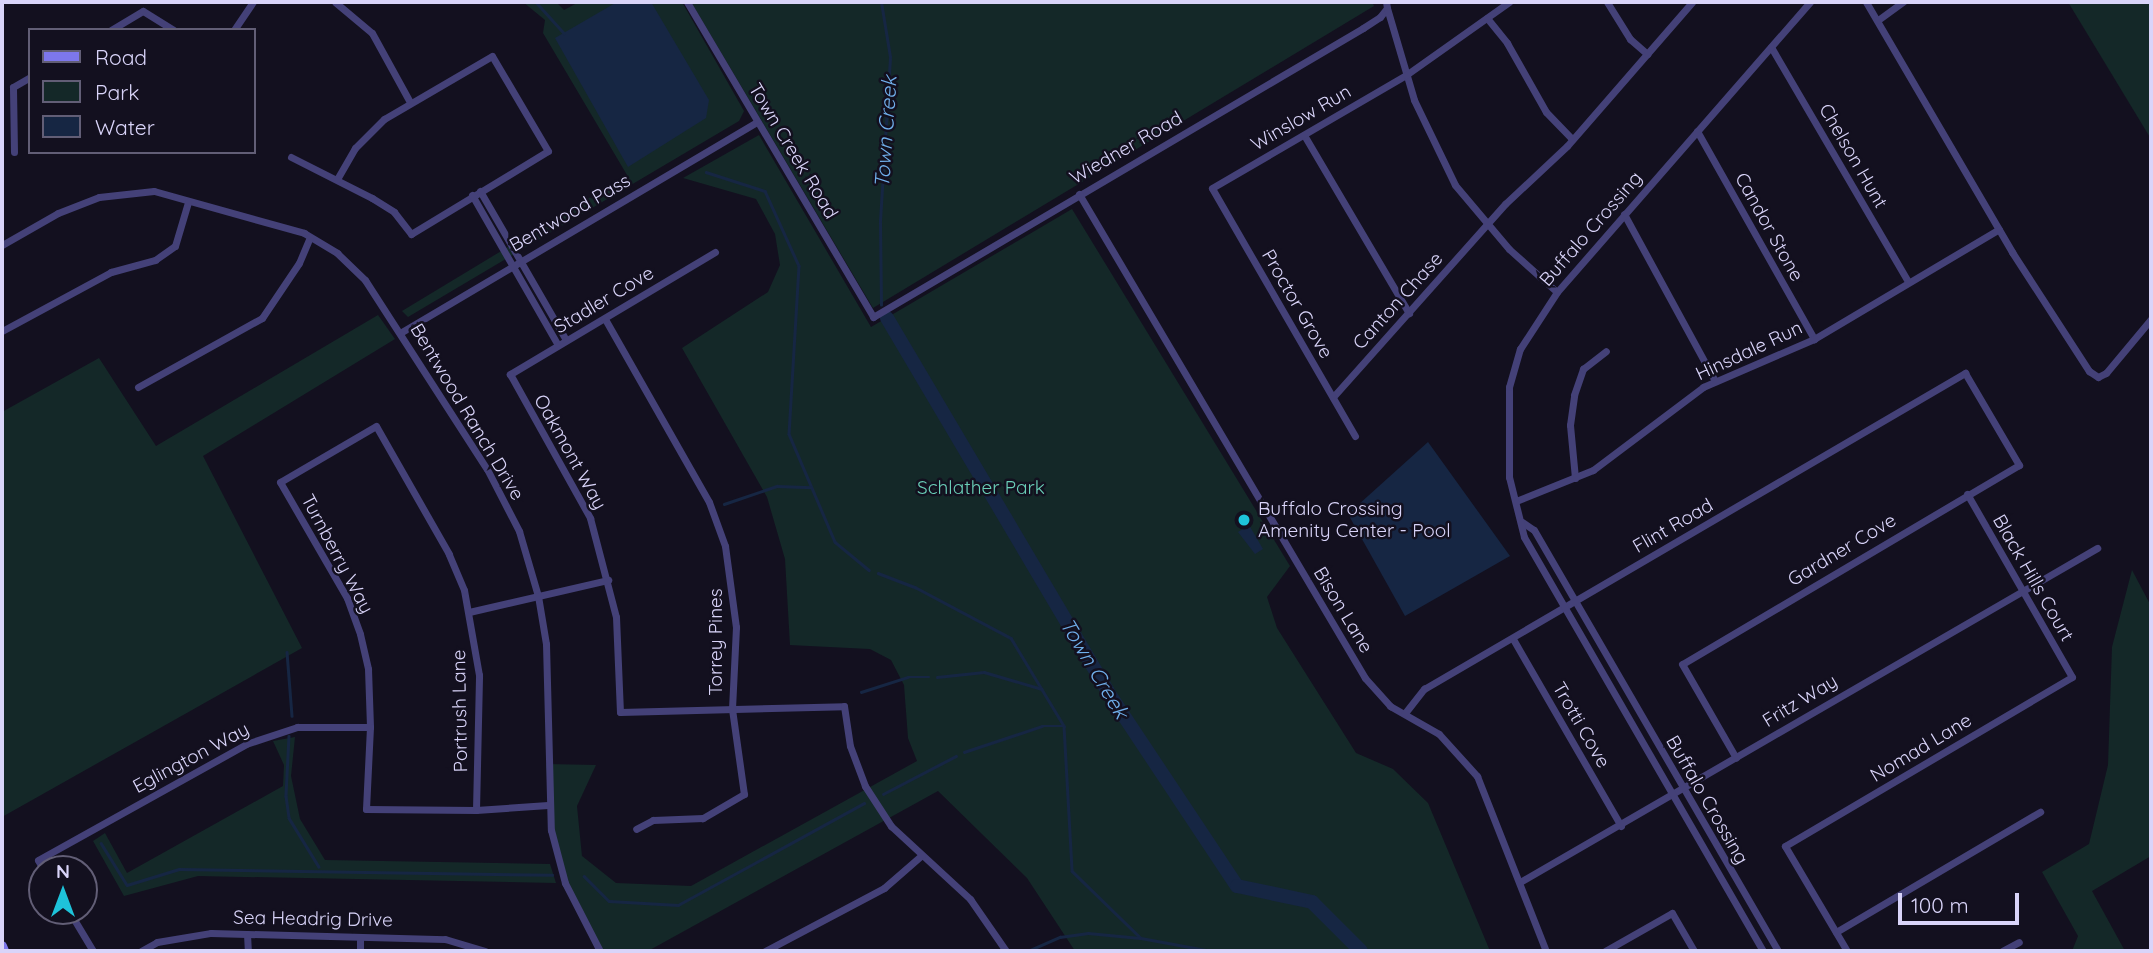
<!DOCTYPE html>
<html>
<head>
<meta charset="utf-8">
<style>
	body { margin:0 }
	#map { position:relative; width:2153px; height:953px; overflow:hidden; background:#13101f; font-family:Quicksand,sans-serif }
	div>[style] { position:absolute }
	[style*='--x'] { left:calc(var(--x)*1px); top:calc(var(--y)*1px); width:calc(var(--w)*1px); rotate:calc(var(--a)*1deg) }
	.green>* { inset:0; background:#142828 }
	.water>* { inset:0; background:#162643 }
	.stream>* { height:2.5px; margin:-1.25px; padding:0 1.25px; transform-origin:1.25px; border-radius:1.25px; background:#162643 }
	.river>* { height:14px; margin:-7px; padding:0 7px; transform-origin:7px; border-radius:7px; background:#162643 }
	.minor>* { height:7px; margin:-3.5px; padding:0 3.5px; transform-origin:3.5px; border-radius:3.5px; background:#444178 }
	.secondary>* { height:10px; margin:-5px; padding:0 5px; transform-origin:5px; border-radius:5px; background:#7d77ec }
	.dots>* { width:19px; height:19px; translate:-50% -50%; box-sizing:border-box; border:4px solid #13101f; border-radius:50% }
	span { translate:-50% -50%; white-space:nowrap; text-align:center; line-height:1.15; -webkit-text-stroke:5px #13101f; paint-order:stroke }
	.street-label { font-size:19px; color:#d9d4f9 }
	.park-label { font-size:19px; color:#6acfb8 }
	.poi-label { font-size:19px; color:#d9d4f9 }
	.left { translate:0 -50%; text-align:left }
	.water-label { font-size:21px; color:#70afeb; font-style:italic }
	.frame { position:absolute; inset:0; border:4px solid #d9d4f9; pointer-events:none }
	.legend { position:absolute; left:28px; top:28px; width:228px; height:126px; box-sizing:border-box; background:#13101f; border:2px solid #625e76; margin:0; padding:9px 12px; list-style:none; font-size:21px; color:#d9d4f9 }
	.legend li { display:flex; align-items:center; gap:14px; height:35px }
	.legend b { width:35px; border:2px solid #625e76 }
	.north { position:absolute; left:28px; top:855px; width:70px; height:70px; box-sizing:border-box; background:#13101f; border:2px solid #625e76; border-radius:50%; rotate:0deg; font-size:19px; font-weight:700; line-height:28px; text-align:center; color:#d9d4f9 }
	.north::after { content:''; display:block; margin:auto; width:24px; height:32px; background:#1ec3da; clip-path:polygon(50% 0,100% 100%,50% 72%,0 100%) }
	.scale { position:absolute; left:1898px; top:893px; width:121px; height:32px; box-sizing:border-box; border:4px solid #d9d4f9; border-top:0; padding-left:9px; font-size:21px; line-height:24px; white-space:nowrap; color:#d9d4f9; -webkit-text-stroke:5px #13101f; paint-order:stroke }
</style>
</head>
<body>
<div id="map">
	<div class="green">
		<div style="clip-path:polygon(523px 2px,556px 2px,564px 10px,579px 2px,682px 2px,744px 111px,739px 121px,408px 317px,402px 311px,627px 175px,543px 33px,545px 20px)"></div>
		<div style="clip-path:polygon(691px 2px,1372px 2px,1374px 6px,873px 308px)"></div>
		<div style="clip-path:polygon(2068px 2px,2151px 2px,2151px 139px)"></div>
		<div style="clip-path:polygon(759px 135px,871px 327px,1072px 209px,1290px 566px,1267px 597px,1277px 628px,1356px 753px,1393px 769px,1428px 803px,1490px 951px,1075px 951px,1027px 878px,938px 791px,648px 951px,600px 951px,565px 883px,551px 830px,546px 764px,596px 765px,577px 806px,582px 856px,616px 883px,691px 886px,917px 761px,908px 738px,904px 685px,891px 660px,870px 649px,790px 645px,785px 559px,767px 497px,682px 348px,768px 292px,780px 265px,775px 234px,756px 199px,683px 178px)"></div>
		<div style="clip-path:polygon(378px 315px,395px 339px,203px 456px,302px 648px,2px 817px,2px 412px,99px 358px,156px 446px)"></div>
		<div style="clip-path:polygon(2132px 570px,2151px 606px,2151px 856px,2092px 891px,2125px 951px,2072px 951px,2078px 936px,2042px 872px,2089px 844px,2108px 765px,2112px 647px)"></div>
		<div style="clip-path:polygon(295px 737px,291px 776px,300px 819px,325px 860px,550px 864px,556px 883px,198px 876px,124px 896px,93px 841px,105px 833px,127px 873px,283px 786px,284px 765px,273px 741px)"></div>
	</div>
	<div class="water">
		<div style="clip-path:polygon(617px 2px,651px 2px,709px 100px,706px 118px,628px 167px,555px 38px)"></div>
		<div style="clip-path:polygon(1428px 442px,1510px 556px,1405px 616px,1348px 514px)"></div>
		<div style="clip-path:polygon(1249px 525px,1263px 549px,1255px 554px,1238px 532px)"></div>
	</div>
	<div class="stream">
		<div style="--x:536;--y:2;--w:42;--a:47.9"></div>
		<div style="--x:706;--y:172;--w:62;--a:17.9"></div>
		<div style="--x:765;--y:191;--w:82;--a:65.6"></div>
		<div style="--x:799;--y:266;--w:168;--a:93.4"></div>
		<div style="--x:789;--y:434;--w:117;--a:66.9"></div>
		<div style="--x:835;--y:542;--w:44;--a:39.5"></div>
		<div style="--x:881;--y:305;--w:84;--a:-90.7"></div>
		<div style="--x:880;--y:221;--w:164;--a:-86.5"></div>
		<div style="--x:890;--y:57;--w:56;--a:-99.3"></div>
		<div style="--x:724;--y:504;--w:56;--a:-18.8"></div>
		<div style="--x:777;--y:486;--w:34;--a:2"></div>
		<div style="--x:878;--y:573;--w:40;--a:21"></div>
		<div style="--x:915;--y:587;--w:109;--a:28"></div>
		<div style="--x:1011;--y:638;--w:103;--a:58.9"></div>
		<div style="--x:1064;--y:726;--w:145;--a:86.8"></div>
		<div style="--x:1072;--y:871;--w:96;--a:44.2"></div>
		<div style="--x:1141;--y:938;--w:71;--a:10.5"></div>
		<div style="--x:287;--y:652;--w:64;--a:85.5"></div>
		<div style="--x:937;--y:677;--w:47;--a:-6.1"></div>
		<div style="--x:984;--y:672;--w:60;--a:16.3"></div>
		<div style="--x:861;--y:692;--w:49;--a:-17.7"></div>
		<div style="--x:908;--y:677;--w:21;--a:0"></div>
		<div style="--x:289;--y:736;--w:60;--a:92.9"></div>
		<div style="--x:286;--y:796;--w:22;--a:82"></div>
		<div style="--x:289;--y:818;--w:57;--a:58.5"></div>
		<div style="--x:964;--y:752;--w:82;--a:-18.4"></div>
		<div style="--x:1042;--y:726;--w:22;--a:0"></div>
		<div style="--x:883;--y:794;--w:82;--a:-27.5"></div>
		<div style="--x:101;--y:843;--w:49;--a:58.2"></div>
		<div style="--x:127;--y:885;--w:54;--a:-17.1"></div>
		<div style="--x:179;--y:869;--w:373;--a:0.9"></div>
		<div style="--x:584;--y:876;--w:35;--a:45"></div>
		<div style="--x:609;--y:901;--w:69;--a:3.3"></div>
		<div style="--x:678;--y:905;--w:212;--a:-28.7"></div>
		<div style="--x:1028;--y:951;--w:35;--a:-24"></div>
		<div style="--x:1060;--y:937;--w:28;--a:-8"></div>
		<div style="--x:1088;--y:933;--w:52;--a:5.5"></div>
	</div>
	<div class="river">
		<div style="--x:887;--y:318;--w:434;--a:59.4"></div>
		<div style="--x:1108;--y:692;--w:233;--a:56.4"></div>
		<div style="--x:1237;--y:886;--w:77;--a:12"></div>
		<div style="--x:1312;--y:902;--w:69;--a:45"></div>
	</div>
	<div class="minor">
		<div style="--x:335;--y:2;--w:48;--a:40"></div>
		<div style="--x:372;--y:33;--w:79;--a:61.2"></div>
		<div style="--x:687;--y:2;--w:366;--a:59.4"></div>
		<div style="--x:873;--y:317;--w:569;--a:-30.53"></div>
		<div style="--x:1363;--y:28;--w:20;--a:-33"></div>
		<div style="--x:1380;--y:17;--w:11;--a:-52"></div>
		<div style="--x:1387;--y:8;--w:6;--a:-99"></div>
		<div style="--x:1607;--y:2;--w:44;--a:58.1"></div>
		<div style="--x:1630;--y:39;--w:23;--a:41"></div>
		<div style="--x:1866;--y:2;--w:290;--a:59.7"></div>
		<div style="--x:2012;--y:252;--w:142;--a:57.1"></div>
		<div style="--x:2089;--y:371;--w:11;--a:34"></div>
		<div style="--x:2098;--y:377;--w:9;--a:-27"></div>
		<div style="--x:2106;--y:373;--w:70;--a:-50.2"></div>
		<div style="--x:1387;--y:8;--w:96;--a:73.6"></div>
		<div style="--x:1414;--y:100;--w:94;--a:64.2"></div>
		<div style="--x:1455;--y:185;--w:84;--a:49.8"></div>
		<div style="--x:1509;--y:249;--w:64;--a:41.9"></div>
		<div style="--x:1487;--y:18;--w:32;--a:51"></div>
		<div style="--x:1507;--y:43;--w:79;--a:60.5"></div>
		<div style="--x:1546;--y:112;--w:37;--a:46"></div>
		<div style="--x:1878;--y:20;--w:31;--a:-36"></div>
		<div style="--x:111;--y:30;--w:37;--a:-31"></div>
		<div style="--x:143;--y:11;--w:36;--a:32"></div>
		<div style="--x:234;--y:30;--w:34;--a:-56"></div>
		<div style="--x:1771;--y:47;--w:271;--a:59.7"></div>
		<div style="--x:1697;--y:131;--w:239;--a:60.6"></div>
		<div style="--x:1304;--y:135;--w:207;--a:59.5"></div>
		<div style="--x:14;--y:152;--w:65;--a:-90.9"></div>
		<div style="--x:13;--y:87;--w:20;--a:-30"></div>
		<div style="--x:291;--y:157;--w:91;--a:26.8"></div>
		<div style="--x:372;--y:198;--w:26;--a:32"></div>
		<div style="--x:394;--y:212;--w:28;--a:52"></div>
		<div style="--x:411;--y:234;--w:160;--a:-31.2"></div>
		<div style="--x:548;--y:151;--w:110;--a:-120.5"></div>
		<div style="--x:492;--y:56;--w:125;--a:149.7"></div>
		<div style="--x:384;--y:119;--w:41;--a:135"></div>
		<div style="--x:355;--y:148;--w:36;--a:120"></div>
		<div style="--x:480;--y:191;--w:172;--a:60"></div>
		<div style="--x:1079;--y:194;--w:562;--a:59.42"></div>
		<div style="--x:1365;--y:678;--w:38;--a:48"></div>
		<div style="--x:1390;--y:706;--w:56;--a:29.7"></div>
		<div style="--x:1439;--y:734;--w:57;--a:47.9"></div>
		<div style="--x:1477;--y:776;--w:188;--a:68.5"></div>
		<div style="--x:472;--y:195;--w:173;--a:60.2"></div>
		<div style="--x:1624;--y:214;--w:190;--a:61.4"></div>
		<div style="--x:2;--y:245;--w:64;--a:-29.7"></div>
		<div style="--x:58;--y:213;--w:44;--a:-21.3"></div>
		<div style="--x:99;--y:197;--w:55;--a:-6.2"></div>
		<div style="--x:154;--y:191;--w:156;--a:15.6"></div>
		<div style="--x:304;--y:233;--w:39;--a:31"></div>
		<div style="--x:337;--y:253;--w:39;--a:44"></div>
		<div style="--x:365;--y:280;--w:225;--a:57.2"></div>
		<div style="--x:487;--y:469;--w:70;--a:62.7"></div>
		<div style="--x:519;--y:531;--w:68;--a:73.7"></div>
		<div style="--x:538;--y:596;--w:49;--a:80.5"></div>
		<div style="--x:546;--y:644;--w:186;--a:88.5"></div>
		<div style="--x:551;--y:830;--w:55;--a:75.2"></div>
		<div style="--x:565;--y:883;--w:76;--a:62.8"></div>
		<div style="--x:715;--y:252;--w:239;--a:149.2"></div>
		<div style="--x:510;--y:374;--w:165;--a:60.9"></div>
		<div style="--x:590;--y:518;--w:102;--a:75.3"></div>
		<div style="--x:616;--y:617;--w:95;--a:87.6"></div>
		<div style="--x:620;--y:712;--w:224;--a:-1.5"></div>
		<div style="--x:844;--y:706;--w:40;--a:81.5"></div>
		<div style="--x:850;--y:746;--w:43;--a:69.4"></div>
		<div style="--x:865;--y:786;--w:48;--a:57"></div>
		<div style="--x:891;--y:826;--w:108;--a:42.7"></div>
		<div style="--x:970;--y:899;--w:63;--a:55.3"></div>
		<div style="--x:605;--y:319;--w:210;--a:60.4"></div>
		<div style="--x:709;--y:502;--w:47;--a:70"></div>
		<div style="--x:725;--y:546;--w:82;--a:82.3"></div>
		<div style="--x:736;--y:627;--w:82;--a:92.8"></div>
		<div style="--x:732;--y:709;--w:86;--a:82"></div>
		<div style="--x:744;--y:794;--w:48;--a:149.7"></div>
		<div style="--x:703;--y:818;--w:50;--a:177.7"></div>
		<div style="--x:653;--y:820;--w:19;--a:152"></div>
		<div style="--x:2;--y:331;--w:124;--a:-28.4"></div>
		<div style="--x:111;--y:272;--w:46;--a:-15.3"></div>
		<div style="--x:155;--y:260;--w:24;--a:-35"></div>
		<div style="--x:175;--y:246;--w:46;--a:-73.5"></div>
		<div style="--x:400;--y:333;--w:415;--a:-30.6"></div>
		<div style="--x:138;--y:387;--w:142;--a:-29.1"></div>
		<div style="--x:262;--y:318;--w:66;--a:-56.1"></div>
		<div style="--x:299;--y:263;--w:28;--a:-67"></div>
		<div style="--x:1333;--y:397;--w:259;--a:-48.3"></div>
		<div style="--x:1505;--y:204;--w:85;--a:-43.1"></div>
		<div style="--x:1567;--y:146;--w:191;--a:-49"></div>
		<div style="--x:1355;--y:436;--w:286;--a:-120"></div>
		<div style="--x:1212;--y:188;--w:225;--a:-30.2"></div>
		<div style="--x:1406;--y:75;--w:126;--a:-35.3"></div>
		<div style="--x:1575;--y:478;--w:53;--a:-95.4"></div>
		<div style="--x:1570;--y:425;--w:30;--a:-82"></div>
		<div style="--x:1574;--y:395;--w:28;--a:-71"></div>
		<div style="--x:1583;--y:369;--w:29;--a:-38"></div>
		<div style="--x:1516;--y:501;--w:83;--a:-21.9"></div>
		<div style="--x:1593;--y:470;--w:138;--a:-37"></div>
		<div style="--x:1703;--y:387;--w:121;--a:-23.4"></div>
		<div style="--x:1814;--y:339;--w:215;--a:-30.7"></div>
		<div style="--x:1522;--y:522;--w:14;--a:34"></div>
		<div style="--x:1534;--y:530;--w:487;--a:59.9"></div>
		<div style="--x:469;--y:612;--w:143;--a:-13"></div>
		<div style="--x:1513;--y:639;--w:216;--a:60"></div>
		<div style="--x:1405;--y:713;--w:31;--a:-52"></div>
		<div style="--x:1424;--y:689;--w:627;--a:-30.29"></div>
		<div style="--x:1965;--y:373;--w:107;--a:59.6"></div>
		<div style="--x:2019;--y:465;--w:391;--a:149.4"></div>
		<div style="--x:1682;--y:664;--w:108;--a:60.1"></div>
		<div style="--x:476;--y:810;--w:135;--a:-88.7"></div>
		<div style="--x:479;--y:675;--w:86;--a:-100"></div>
		<div style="--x:464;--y:590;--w:39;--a:-113"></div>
		<div style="--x:449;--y:554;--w:147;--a:-119.7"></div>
		<div style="--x:376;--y:426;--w:111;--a:149.7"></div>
		<div style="--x:280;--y:482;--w:134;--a:60"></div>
		<div style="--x:347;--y:598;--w:38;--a:70"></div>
		<div style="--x:360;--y:634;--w:36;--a:77"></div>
		<div style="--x:368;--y:669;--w:58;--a:88"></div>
		<div style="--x:370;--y:727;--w:82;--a:92.8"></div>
		<div style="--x:366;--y:809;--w:110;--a:0.5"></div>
		<div style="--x:476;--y:810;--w:72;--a:-4"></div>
		<div style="--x:43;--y:869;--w:10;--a:-119"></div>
		<div style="--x:38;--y:860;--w:238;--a:-29.1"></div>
		<div style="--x:246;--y:744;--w:54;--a:-18.4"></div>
		<div style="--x:297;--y:727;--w:73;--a:0"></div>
		<div style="--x:1520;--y:882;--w:667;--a:-30.06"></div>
		<div style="--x:69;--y:911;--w:47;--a:59"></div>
		<div style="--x:1836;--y:932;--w:237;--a:-30.5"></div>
		<div style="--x:247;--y:934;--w:17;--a:87"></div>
		<div style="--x:360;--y:937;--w:14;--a:90"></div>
		<div style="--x:141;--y:951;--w:18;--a:-29"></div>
		<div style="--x:157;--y:942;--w:55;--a:-9.5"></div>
		<div style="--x:211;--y:933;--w:234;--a:1.5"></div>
		<div style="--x:445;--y:939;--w:42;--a:16.7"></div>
		<div style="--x:765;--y:951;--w:135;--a:-27.9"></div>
		<div style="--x:884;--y:888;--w:50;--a:-41"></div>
		<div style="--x:1605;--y:951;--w:77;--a:-29.6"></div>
		<div style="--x:1672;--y:913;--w:44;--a:59.9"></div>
		<div style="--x:1763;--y:951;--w:478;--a:-120"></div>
		<div style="--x:1524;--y:537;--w:62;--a:-104"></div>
		<div style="--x:1509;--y:477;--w:90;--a:-90"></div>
		<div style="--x:1509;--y:387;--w:40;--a:-74"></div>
		<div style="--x:1520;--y:349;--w:68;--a:-57"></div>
		<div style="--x:1557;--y:292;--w:385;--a:-48.9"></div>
		<div style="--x:1847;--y:951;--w:122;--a:-120.6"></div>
		<div style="--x:1785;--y:846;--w:333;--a:-30.5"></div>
		<div style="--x:2072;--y:677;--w:211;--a:-119.8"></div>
		<div style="--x:2002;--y:951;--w:19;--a:-28"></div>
	</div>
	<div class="secondary">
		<div style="--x:2;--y:946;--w:5;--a:68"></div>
	</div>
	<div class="dots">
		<div style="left:1244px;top:520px;background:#1ec3da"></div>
	</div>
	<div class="street-label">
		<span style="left:1301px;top:118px;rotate:-30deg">Winslow Run</span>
		<span style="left:1126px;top:148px;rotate:-30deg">Wiedner Road</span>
		<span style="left:793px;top:151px;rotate:59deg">Town Creek Road</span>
		<span style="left:1853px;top:156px;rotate:60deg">Chelson Hunt</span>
		<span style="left:570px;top:213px;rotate:-30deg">Bentwood Pass</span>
		<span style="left:1769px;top:227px;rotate:61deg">Candor Stone</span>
		<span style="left:1591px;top:229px;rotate:-49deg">Buffalo Crossing</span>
		<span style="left:604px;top:300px;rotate:-31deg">Stadler Cove</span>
		<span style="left:1398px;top:301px;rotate:-48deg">Canton Chase</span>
		<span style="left:1297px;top:304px;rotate:60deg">Proctor Grove</span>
		<span style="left:1749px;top:351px;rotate:-25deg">Hinsdale Run</span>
		<span style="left:467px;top:412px;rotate:59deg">Bentwood Ranch Drive</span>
		<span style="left:570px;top:452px;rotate:61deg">Oakmont Way</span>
		<span style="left:1673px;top:526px;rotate:-30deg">Flint Road</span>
		<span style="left:1842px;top:550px;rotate:-31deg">Gardner Cove</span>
		<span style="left:337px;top:554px;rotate:62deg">Turnberry Way</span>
		<span style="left:2033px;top:578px;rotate:60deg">Black Hills Court</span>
		<span style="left:1343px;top:610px;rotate:59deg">Bison Lane</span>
		<span style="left:716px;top:642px;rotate:-90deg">Torrey Pines</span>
		<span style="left:1800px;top:701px;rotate:-31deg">Fritz Way</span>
		<span style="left:460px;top:711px;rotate:-91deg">Portrush Lane</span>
		<span style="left:1581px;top:725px;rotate:60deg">Trotti Cove</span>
		<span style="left:1921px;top:748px;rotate:-31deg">Nomad Lane</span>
		<span style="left:191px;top:758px;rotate:-28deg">Eglington Way</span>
		<span style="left:1707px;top:800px;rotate:60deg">Buffalo Crossing</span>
		<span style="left:313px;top:919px;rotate:1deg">Sea Headrig Drive</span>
	</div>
	<div class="park-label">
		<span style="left:981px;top:488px">Schlather Park</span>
	</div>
	<div class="poi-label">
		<span class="left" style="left:1258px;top:520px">Buffalo Crossing<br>Amenity Center - Pool</span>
	</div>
	<div class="water-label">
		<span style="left:885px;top:132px;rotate:-86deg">Town Creek</span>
		<span style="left:1095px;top:668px;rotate:59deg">Town Creek</span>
	</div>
	<div class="frame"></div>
	<ul class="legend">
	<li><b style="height:9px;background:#7d77ec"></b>Road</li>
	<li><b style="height:19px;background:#142828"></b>Park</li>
	<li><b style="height:19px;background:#162643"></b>Water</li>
	</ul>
	<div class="north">N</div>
	<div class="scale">100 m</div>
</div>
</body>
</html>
